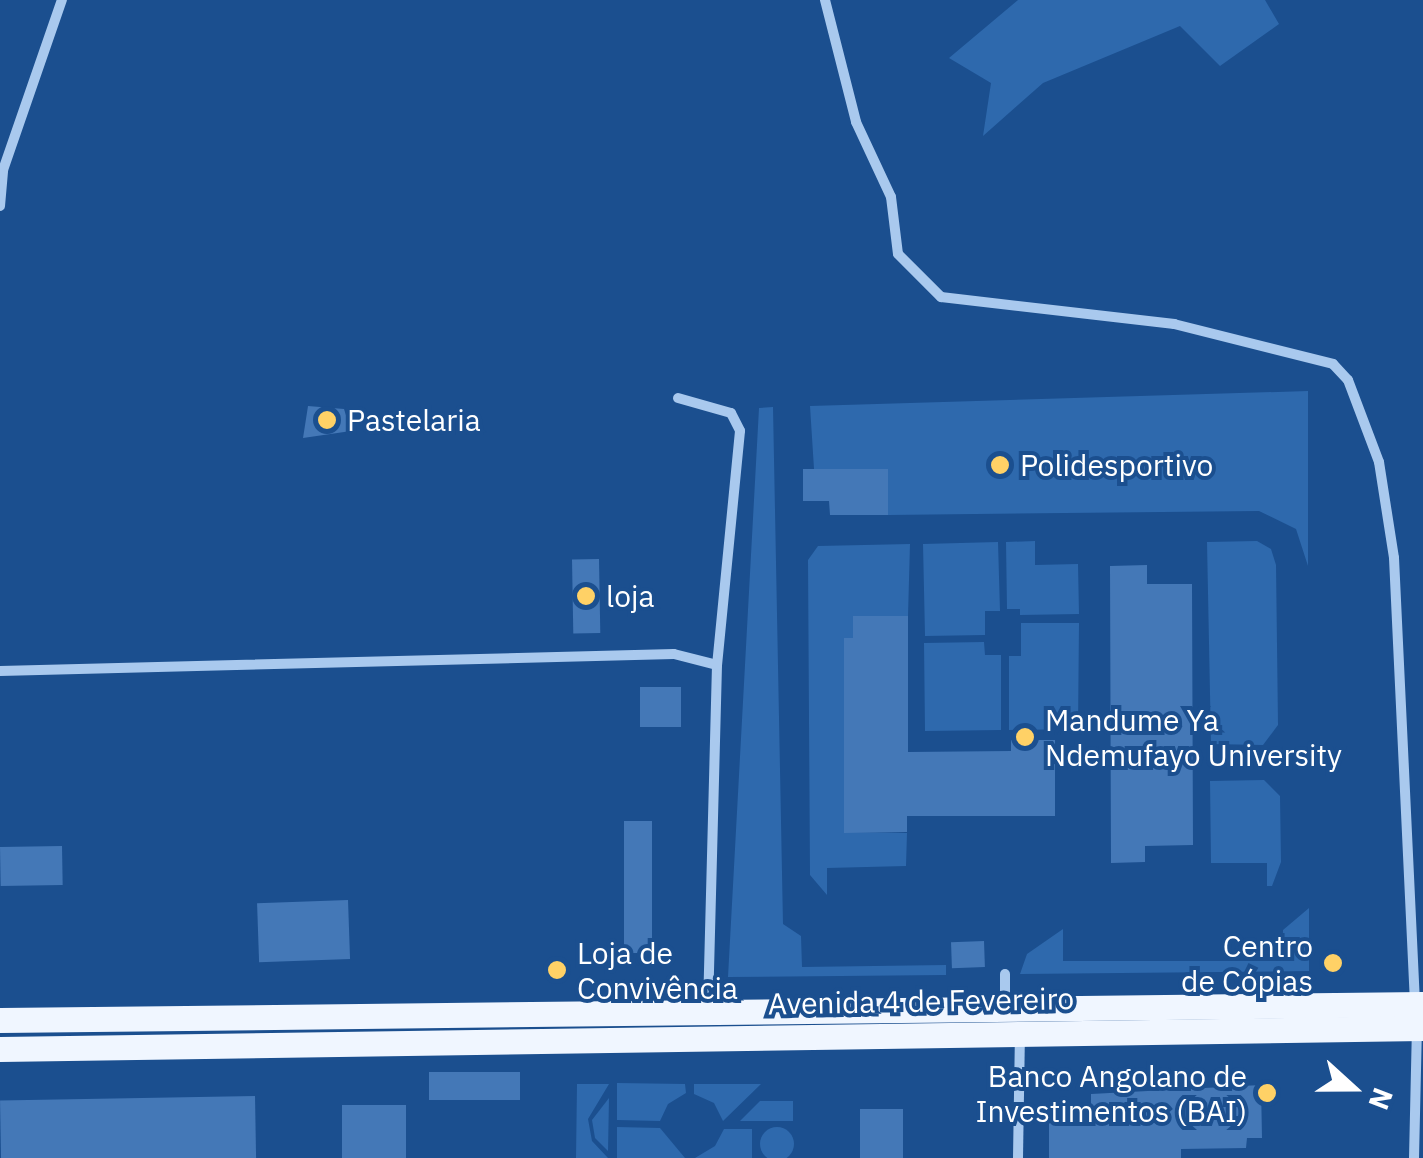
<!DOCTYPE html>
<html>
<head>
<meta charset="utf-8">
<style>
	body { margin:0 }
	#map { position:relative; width:1423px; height:1158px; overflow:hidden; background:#1b4f8f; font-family:"IBM Plex Sans",sans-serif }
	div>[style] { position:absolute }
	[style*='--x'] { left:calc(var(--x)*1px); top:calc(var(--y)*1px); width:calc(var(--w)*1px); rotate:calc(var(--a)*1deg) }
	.green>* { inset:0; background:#2e69ad }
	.round { border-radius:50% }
	.building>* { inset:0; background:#4478b7; transform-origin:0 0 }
	.minor>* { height:10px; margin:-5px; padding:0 5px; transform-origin:5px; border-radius:5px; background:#a9c9ee }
	.primary>* { height:25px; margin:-12.5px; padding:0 12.5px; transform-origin:12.5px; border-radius:12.5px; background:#f0f6ff }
	.dots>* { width:28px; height:28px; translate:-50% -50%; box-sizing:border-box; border:5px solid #1b4f8f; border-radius:50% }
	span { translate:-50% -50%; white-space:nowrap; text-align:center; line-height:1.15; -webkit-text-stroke:8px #1b4f8f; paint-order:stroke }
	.poi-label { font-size:30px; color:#fff }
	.left { translate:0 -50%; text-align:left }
	.right { translate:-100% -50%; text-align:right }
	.street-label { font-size:30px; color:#fff }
	.north { position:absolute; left:1303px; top:1038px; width:100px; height:100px; -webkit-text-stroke:8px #1b4f8f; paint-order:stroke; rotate:111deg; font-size:28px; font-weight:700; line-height:40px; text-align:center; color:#fff }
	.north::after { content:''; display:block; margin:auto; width:35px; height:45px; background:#fff; clip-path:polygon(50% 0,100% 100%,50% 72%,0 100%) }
</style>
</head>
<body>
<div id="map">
	<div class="green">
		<div style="clip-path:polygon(1018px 0,1265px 0,1279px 24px,1220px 66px,1180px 26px,1043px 83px,983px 136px,991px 83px,949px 58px)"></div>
		<div style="clip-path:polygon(1308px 391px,1308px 566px,1296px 529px,1259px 511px,888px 515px,888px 469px,814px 469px,810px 406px)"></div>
		<div style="clip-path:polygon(773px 407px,783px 924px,801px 936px,802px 967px,946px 965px,946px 975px,728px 977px,759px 408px)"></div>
		<div style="clip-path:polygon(1035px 541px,1035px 565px,1078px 564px,1079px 614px,1020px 615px,1020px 609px,1007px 609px,1006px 542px)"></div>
		<div style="clip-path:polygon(1257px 541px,1271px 549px,1276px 565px,1278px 725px,1263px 745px,1211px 744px,1207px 542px)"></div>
		<div style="clip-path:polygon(998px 542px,1000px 611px,985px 611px,985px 635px,925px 636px,923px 544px)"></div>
		<div style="clip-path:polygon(910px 544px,908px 616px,853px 616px,853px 638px,844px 638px,844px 832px,907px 833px,906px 866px,827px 868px,827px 895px,810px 875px,808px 560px,818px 546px)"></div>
		<div style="clip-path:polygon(1021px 623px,1079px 623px,1078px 729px,1009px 730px,1009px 656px,1021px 656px)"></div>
		<div style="clip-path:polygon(984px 642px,985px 655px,1001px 655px,1001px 730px,925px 731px,924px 643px)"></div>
		<div style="clip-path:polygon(1264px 780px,1280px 796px,1281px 862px,1272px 886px,1267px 886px,1267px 863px,1211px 863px,1210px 781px)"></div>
		<div style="clip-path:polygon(1309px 908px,1309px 971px,1020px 974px,1027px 954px,1063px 929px,1063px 961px,1282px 961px,1283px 930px)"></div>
		<div style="clip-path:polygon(617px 1083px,685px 1084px,686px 1093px,668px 1104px,660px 1121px,617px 1120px)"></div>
		<div style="clip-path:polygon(577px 1084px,609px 1084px,588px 1119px,592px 1141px,608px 1158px,576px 1158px)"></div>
		<div style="clip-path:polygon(694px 1084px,761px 1084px,723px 1121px,714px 1103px,694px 1094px)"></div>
		<div style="clip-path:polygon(609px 1098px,608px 1151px,595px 1138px,592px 1120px)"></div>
		<div style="clip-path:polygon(760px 1101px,793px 1101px,793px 1121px,740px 1121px)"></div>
		<div class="round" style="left:760px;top:1127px;width:34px;height:34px"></div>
		<div style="clip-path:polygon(617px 1127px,660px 1128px,685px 1158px,617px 1158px)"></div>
		<div style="clip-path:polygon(724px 1129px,752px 1129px,752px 1158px,695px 1158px,715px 1146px)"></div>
	</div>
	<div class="building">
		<div style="clip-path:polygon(308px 406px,344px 409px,351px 431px,303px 438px)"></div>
		<div style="clip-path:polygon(803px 469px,888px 469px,888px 515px,830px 515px,829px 501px,803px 501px)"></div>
		<div style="left:599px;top:559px;width:74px;height:27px;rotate:89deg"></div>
		<div style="clip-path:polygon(1147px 565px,1147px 584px,1192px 584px,1193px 845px,1145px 846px,1145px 862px,1111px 863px,1110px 566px)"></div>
		<div style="clip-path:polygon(853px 616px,908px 616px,908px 752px,1011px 751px,1011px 740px,1055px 740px,1055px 816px,907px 816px,907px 832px,844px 833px,844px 638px,853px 638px)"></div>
		<div style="left:640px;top:687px;width:41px;height:40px"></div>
		<div style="left:624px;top:821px;width:28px;height:132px"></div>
		<div style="left:62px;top:846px;width:39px;height:62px;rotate:89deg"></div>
		<div style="left:348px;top:900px;width:59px;height:91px;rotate:88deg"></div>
		<div style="left:984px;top:941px;width:26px;height:33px;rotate:88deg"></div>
		<div style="left:520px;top:1072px;width:28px;height:91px;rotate:90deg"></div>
		<div style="clip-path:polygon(1261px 1085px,1262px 1138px,1247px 1138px,1246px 1148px,1181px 1149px,1181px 1158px,1049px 1158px,1049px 1116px,1091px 1117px,1091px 1094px)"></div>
		<div style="left:255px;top:1096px;width:62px;height:255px;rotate:89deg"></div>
		<div style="left:342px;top:1105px;width:64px;height:53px"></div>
		<div style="left:860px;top:1109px;width:43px;height:49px"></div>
	</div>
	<div class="minor">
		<div style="--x:825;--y:0;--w:126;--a:75.7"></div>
		<div style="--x:856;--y:122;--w:83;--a:65"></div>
		<div style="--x:891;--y:197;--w:57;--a:83"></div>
		<div style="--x:898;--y:254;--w:61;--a:45"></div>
		<div style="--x:941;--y:297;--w:235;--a:6.6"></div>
		<div style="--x:1174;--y:324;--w:164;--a:14.1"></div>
		<div style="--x:1333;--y:364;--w:22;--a:47"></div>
		<div style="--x:1348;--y:380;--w:88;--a:69.3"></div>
		<div style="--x:1379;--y:462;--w:97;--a:81.1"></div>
		<div style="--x:1394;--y:558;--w:446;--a:87.3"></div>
		<div style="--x:0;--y:206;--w:36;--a:-85"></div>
		<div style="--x:3;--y:170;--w:180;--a:-70.9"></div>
		<div style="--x:678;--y:398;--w:55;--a:15.8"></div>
		<div style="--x:731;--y:413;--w:20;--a:63"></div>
		<div style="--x:740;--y:431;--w:235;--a:95.6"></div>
		<div style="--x:717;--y:665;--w:345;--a:91.5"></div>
		<div style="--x:0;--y:671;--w:674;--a:-1.44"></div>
		<div style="--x:674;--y:654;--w:44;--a:14.3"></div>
		<div style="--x:1005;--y:974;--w:32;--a:90"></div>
		<div style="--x:1018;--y:1158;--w:124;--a:-89.1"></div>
		<div style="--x:1414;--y:1158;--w:129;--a:-88.7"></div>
	</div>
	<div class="primary">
		<div style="--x:0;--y:1020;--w:1423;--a:-0.64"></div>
		<div style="--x:0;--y:1049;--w:1423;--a:-0.85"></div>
	</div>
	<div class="dots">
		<div style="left:327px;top:420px;background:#ffd166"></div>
		<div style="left:1000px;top:465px;background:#ffd166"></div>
		<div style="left:586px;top:596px;background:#ffd166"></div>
		<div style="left:1025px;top:737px;background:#ffd166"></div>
		<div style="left:1333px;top:963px;background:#ffd166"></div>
		<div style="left:557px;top:970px;background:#ffd166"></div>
		<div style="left:1267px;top:1093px;background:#ffd166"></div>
	</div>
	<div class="poi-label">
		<span class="left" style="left:347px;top:420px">Pastelaria</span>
		<span class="left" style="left:1020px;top:465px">Polidesportivo</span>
		<span class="left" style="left:606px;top:596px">loja</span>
		<span class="left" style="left:1045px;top:737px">Mandume Ya<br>Ndemufayo University</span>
		<span class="right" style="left:1313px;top:963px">Centro<br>de Cópias</span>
		<span class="left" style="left:577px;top:970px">Loja de<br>Convivência</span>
		<span class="right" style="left:1247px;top:1093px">Banco Angolano de<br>Investimentos (BAI)</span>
	</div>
	<div class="street-label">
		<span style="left:921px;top:1001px;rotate:-1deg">Avenida 4 de Fevereiro</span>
	</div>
	<div class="north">N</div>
</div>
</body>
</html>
